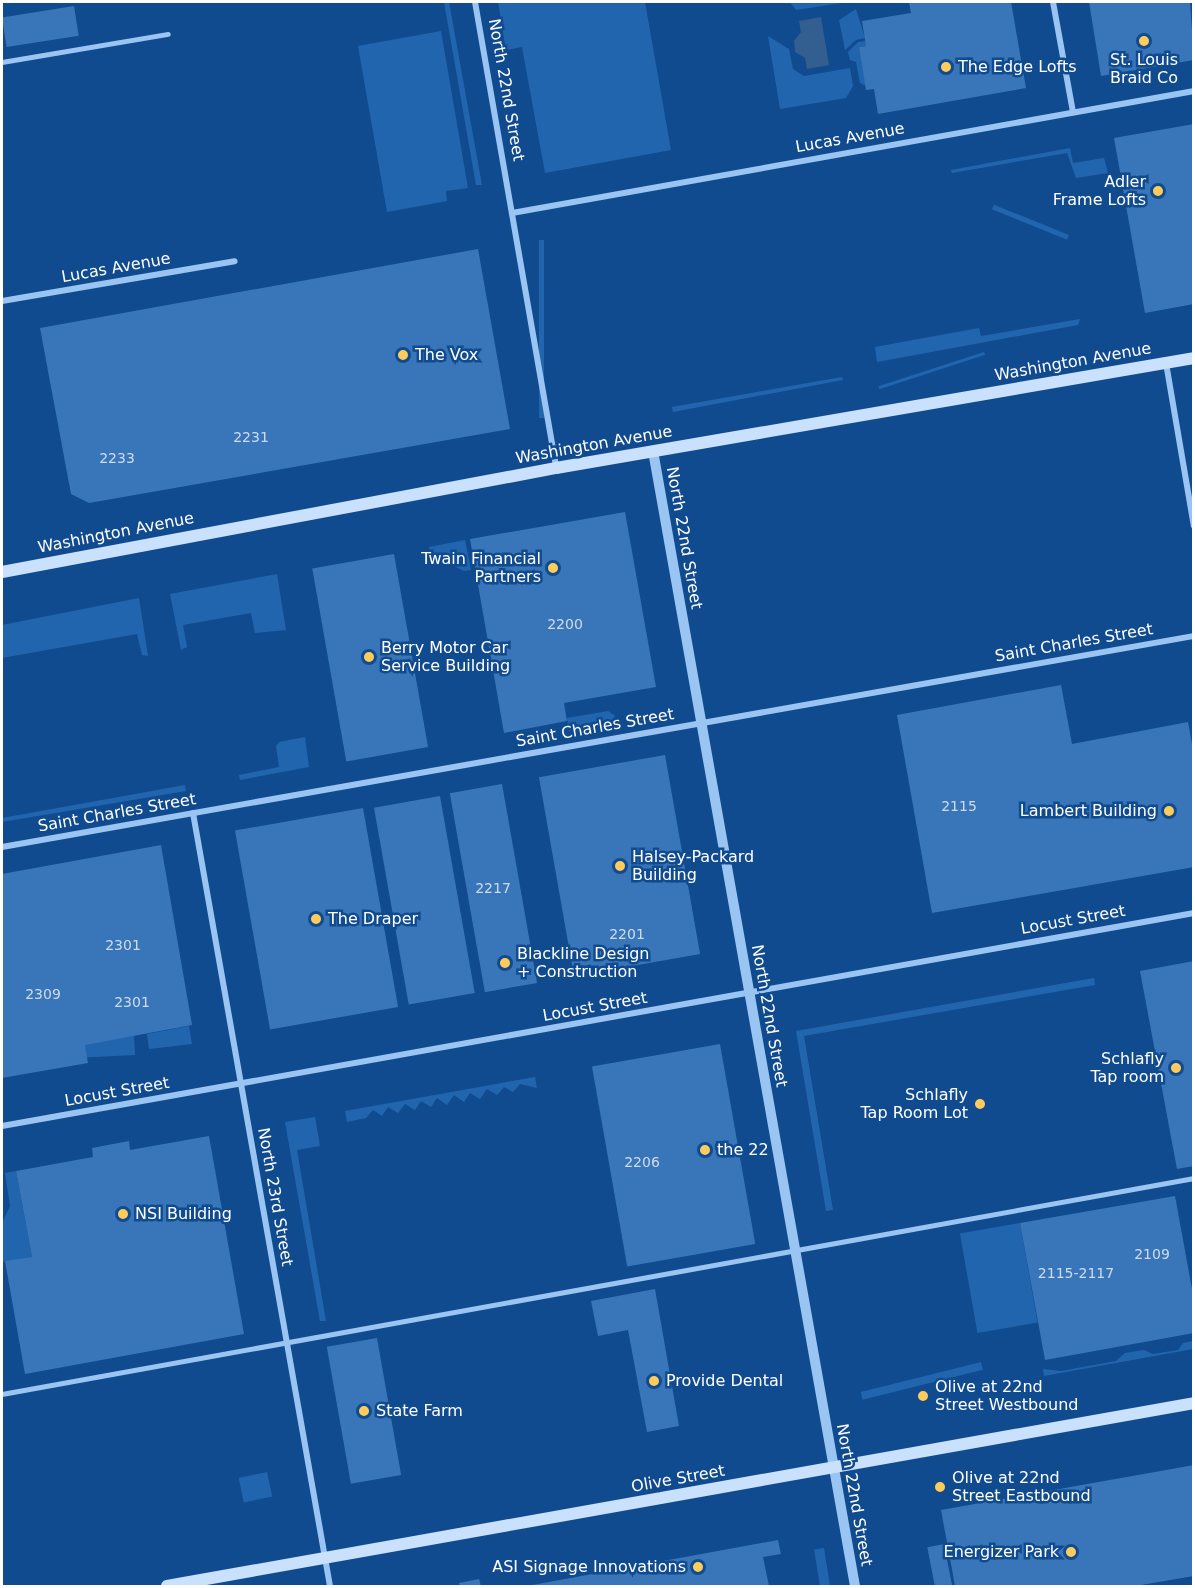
<!DOCTYPE html>
<html>
<head>
<meta charset="utf-8">
<style>
	body { margin:0 }
	#map { position:relative; width:1195px; height:1588px; overflow:hidden; background:#114b8f; font-family:"DejaVu Sans",sans-serif }
	div>[style] { position:absolute }
	[style*='--x'] { left:calc(var(--x)*1px); top:calc(var(--y)*1px); width:calc(var(--w)*1px); rotate:calc(var(--a)*1deg) }
	.green>* { inset:0; background:#2265af; transform-origin:0 0 }
	.water>* { inset:0; background:#335e90 }
	.building>* { inset:0; background:#3975b9; transform-origin:0 0 }
	.service>* { height:4.5px; margin:-2.25px; padding:0 2.25px; transform-origin:2.25px; border-radius:2.25px; background:#9ac4f2 }
	.minor>* { height:6px; margin:-3px; padding:0 3px; transform-origin:3px; border-radius:3px; background:#9ac4f2 }
	.tertiary>* { height:10px; margin:-5px; padding:0 5px; transform-origin:5px; border-radius:5px; background:#9ac4f2 }
	.secondary>* { height:12px; margin:-6px; padding:0 6px; transform-origin:6px; border-radius:6px; background:#c9e1fc }
	.dots>* { width:16px; height:16px; translate:-50% -50%; box-sizing:border-box; border:3px solid #114b8f; border-radius:50% }
	span { translate:-50% -50%; white-space:nowrap; text-align:center; line-height:1.15; -webkit-text-stroke:5px #114b8f; paint-order:stroke }
	.number-label { font-size:14px; color:#cedcee }
	.number-label span { -webkit-text-stroke-width:0 }
	.poi-label { font-size:16px; color:#fff }
	.left { translate:0 -50%; text-align:left }
	.right { translate:-100% -50%; text-align:right }
	.street-label { font-size:16px; color:#fff }
	.frame { position:absolute; inset:0; border:3px solid #fff; pointer-events:none }
</style>
</head>
<body>
<div id="map">
	<div class="green">
		<div style="clip-path:polygon(444px 2px,449px 2px,482px 185px,476px 185px)"></div>
		<div style="clip-path:polygon(498px 2px,645px 2px,671px 150px,545px 173px,522px 47px,506px 50px)"></div>
		<div style="clip-path:polygon(790px 2px,847px 2px,796px 10px)"></div>
		<div style="clip-path:polygon(856px 9px,865px 38px,856px 40px,845px 50px,839px 20px)"></div>
		<div style="clip-path:polygon(441px 31px,468px 188px,446px 191px,447px 201px,387px 212px,358px 46px)"></div>
		<div style="clip-path:polygon(768px 36px,789px 49px,793px 69px,804px 76px,850px 68px,853px 86px,846px 98px,780px 109px)"></div>
		<div style="clip-path:polygon(866px 41px,866px 46px,859px 47px,866px 86px,860px 83px,856px 62px,850px 60px,848px 52px,858px 42px)"></div>
		<div style="clip-path:polygon(1070px 148px,1073px 163px,1104px 158px,1108px 173px,1076px 178px,1067px 153px,952px 173px,951px 170px)"></div>
		<div style="left:1069px;top:235px;width:5px;height:81px;rotate:112deg"></div>
		<div style="left:539px;top:240px;width:5px;height:178px"></div>
		<div style="clip-path:polygon(1080px 319px,1078px 325px,877px 362px,875px 347px,979px 328px,981px 336px)"></div>
		<div style="left:984px;top:352px;width:3px;height:111px;rotate:72deg"></div>
		<div style="clip-path:polygon(842px 377px,843px 380px,673px 412px,672px 407px)"></div>
		<div style="clip-path:polygon(465px 540px,471px 570px,464px 571px,431px 555px,429px 547px)"></div>
		<div style="clip-path:polygon(277px 574px,286px 630px,255px 633px,251px 613px,183px 625px,187px 647px,181px 650px,170px 594px)"></div>
		<div style="clip-path:polygon(139px 598px,148px 656px,142px 655px,137px 634px,2px 658px,2px 625px)"></div>
		<div style="clip-path:polygon(608px 711px,615px 716px,611px 722px,569px 731px,567px 718px)"></div>
		<div style="clip-path:polygon(305px 737px,309px 767px,240px 780px,239px 775px,279px 767px,276px 746px,279px 742px)"></div>
		<div style="clip-path:polygon(185px 785px,186px 791px,2px 822px,2px 818px)"></div>
		<div style="clip-path:polygon(1094px 978px,1095px 985px,804px 1036px,833px 1210px,826px 1211px,796px 1031px)"></div>
		<div style="clip-path:polygon(189px 1026px,192px 1044px,149px 1049px,147px 1034px)"></div>
		<div style="left:134px;top:1036px;width:19px;height:50px;rotate:87deg"></div>
		<div style="clip-path:polygon(535px 1077px,537px 1088px,520px 1084px,513px 1092px,504px 1087px,497px 1095px,487px 1089px,480px 1099px,470px 1093px,464px 1102px,454px 1095px,447px 1105px,437px 1098px,431px 1107px,421px 1101px,415px 1110px,405px 1104px,398px 1113px,388px 1107px,382px 1116px,373px 1110px,366px 1118px,347px 1122px,345px 1111px)"></div>
		<div style="clip-path:polygon(315px 1117px,320px 1146px,297px 1150px,326px 1321px,320px 1321px,285px 1122px)"></div>
		<div style="clip-path:polygon(16px 1171px,32px 1257px,2px 1262px,2px 1223px,10px 1206px,5px 1173px)"></div>
		<div style="left:1020px;top:1223px;width:101px;height:61px;rotate:80deg"></div>
		<div style="clip-path:polygon(1193px 1341px,1193px 1349px,1044px 1376px,1043px 1369px,1061px 1371px,1116px 1361px,1125px 1353px,1144px 1350px,1153px 1354px,1178px 1350px,1183px 1343px)"></div>
		<div style="left:981px;top:1362px;width:8px;height:124px;rotate:76deg"></div>
		<div style="left:267px;top:1472px;width:25px;height:29px;rotate:78deg"></div>
		<div style="left:824px;top:1548px;width:38px;height:10px;rotate:81deg"></div>
	</div>
	<div class="water">
		<div style="clip-path:polygon(821px 17px,829px 65px,807px 69px,805px 58px,795px 52px,794px 41px,801px 32px,799px 21px)"></div>
	</div>
	<div class="building">
		<div style="clip-path:polygon(909px 2px,1011px 2px,1026px 88px,878px 114px,874px 89px,866px 90px,859px 47px,866px 46px,862px 21px,911px 13px)"></div>
		<div style="clip-path:polygon(1089px 2px,1190px 2px,1194px 60px,1101px 76px)"></div>
		<div style="left:74px;top:6px;width:30px;height:73px;rotate:81deg"></div>
		<div style="clip-path:polygon(1194px 124px,1194px 304px,1145px 313px,1114px 138px)"></div>
		<div style="clip-path:polygon(478px 249px,510px 429px,89px 503px,71px 494px,40px 328px)"></div>
		<div style="clip-path:polygon(625px 512px,656px 687px,564px 703px,567px 721px,504px 733px,470px 539px)"></div>
		<div style="left:394px;top:554px;width:196px;height:83px;rotate:80deg"></div>
		<div style="clip-path:polygon(1061px 685px,1072px 744px,1188px 722px,1194px 755px,1194px 867px,932px 913px,897px 715px)"></div>
		<div style="left:665px;top:755px;width:202px;height:128px;rotate:80deg"></div>
		<div style="left:502px;top:784px;width:202px;height:53px;rotate:80deg"></div>
		<div style="left:440px;top:796px;width:200px;height:67px;rotate:80deg"></div>
		<div style="left:363px;top:808px;width:202px;height:130px;rotate:80deg"></div>
		<div style="clip-path:polygon(161px 845px,192px 1025px,85px 1045px,88px 1063px,2px 1078px,2px 874px)"></div>
		<div style="clip-path:polygon(1194px 961px,1194px 1166px,1177px 1169px,1140px 971px)"></div>
		<div style="left:720px;top:1044px;width:203px;height:130px;rotate:80deg"></div>
		<div style="clip-path:polygon(209px 1136px,244px 1334px,25px 1374px,5px 1261px,32px 1257px,16px 1171px,93px 1157px,92px 1148px,129px 1141px,130px 1150px)"></div>
		<div style="clip-path:polygon(1175px 1196px,1194px 1300px,1194px 1333px,1045px 1360px,1020px 1223px)"></div>
		<div style="clip-path:polygon(655px 1289px,679px 1426px,647px 1432px,628px 1330px,598px 1336px,591px 1301px)"></div>
		<div style="left:377px;top:1338px;width:139px;height:51px;rotate:80deg"></div>
		<div style="clip-path:polygon(1194px 1465px,1194px 1576px,1135px 1586px,955px 1586px,941px 1510px)"></div>
		<div style="clip-path:polygon(778px 1540px,781px 1554px,763px 1557px,769px 1586px,527px 1586px)"></div>
		<div style="left:944px;top:1544px;width:43px;height:17px;rotate:79deg"></div>
		<div style="clip-path:polygon(479px 1579px,481px 1586px,460px 1586px,459px 1583px)"></div>
	</div>
	<div class="service">
		<div style="--x:2;--y:62;--w:168;--a:-9.6"></div>
		<div style="--x:2;--y:1394;--w:1211;--a:-10.27"></div>
	</div>
	<div class="minor">
		<div style="--x:475;--y:2;--w:473;--a:80.1"></div>
		<div style="--x:1053;--y:2;--w:112;--a:79.7"></div>
		<div style="--x:512;--y:213;--w:693;--a:-10.14"></div>
		<div style="--x:2;--y:301;--w:236;--a:-9.7"></div>
		<div style="--x:1166;--y:363;--w:165;--a:80.3"></div>
		<div style="--x:193;--y:813;--w:785;--a:79.95"></div>
		<div style="--x:2;--y:847;--w:1211;--a:-10.04"></div>
		<div style="--x:2;--y:1126;--w:1211;--a:-10.13"></div>
	</div>
	<div class="tertiary">
		<div style="--x:653;--y:451;--w:1153;--a:79.91"></div>
	</div>
	<div class="secondary">
		<div style="--x:2;--y:572;--w:564;--a:-10.63"></div>
		<div style="--x:556;--y:468;--w:647;--a:-9.78"></div>
		<div style="--x:167;--y:1586;--w:1043;--a:-10.1"></div>
	</div>
	<div class="dots">
		<div style="left:1144px;top:41px;background:#ffcc5c"></div>
		<div style="left:946px;top:67px;background:#ffcc5c"></div>
		<div style="left:1158px;top:191px;background:#ffcc5c"></div>
		<div style="left:403px;top:355px;background:#ffcc5c"></div>
		<div style="left:553px;top:568px;background:#ffcc5c"></div>
		<div style="left:369px;top:657px;background:#ffcc5c"></div>
		<div style="left:1169px;top:811px;background:#ffcc5c"></div>
		<div style="left:620px;top:866px;background:#ffcc5c"></div>
		<div style="left:316px;top:919px;background:#ffcc5c"></div>
		<div style="left:505px;top:963px;background:#ffcc5c"></div>
		<div style="left:1176px;top:1068px;background:#ffcc5c"></div>
		<div style="left:980px;top:1104px;background:#ffcc5c"></div>
		<div style="left:705px;top:1150px;background:#ffcc5c"></div>
		<div style="left:123px;top:1214px;background:#ffcc5c"></div>
		<div style="left:654px;top:1381px;background:#ffcc5c"></div>
		<div style="left:923px;top:1396px;background:#ffcc5c"></div>
		<div style="left:364px;top:1411px;background:#ffcc5c"></div>
		<div style="left:940px;top:1487px;background:#ffcc5c"></div>
		<div style="left:1071px;top:1552px;background:#ffcc5c"></div>
		<div style="left:698px;top:1567px;background:#ffcc5c"></div>
	</div>
	<div class="number-label">
		<span style="left:251px;top:437px">2231</span>
		<span style="left:117px;top:458px">2233</span>
		<span style="left:565px;top:624px">2200</span>
		<span style="left:959px;top:806px">2115</span>
		<span style="left:493px;top:888px">2217</span>
		<span style="left:627px;top:934px">2201</span>
		<span style="left:123px;top:945px">2301</span>
		<span style="left:43px;top:994px">2309</span>
		<span style="left:132px;top:1002px">2301</span>
		<span style="left:642px;top:1162px">2206</span>
		<span style="left:1152px;top:1254px">2109</span>
		<span style="left:1076px;top:1273px">2115-2117</span>
	</div>
	<div class="poi-label">
		<span style="left:1144px;top:69px">St. Louis<br>Braid Co</span>
		<span class="left" style="left:958px;top:67px">The Edge Lofts</span>
		<span class="right" style="left:1146px;top:191px">Adler<br>Frame Lofts</span>
		<span class="left" style="left:415px;top:355px">The Vox</span>
		<span class="right" style="left:541px;top:568px">Twain Financial<br>Partners</span>
		<span class="left" style="left:381px;top:657px">Berry Motor Car<br>Service Building</span>
		<span class="right" style="left:1157px;top:811px">Lambert Building</span>
		<span class="left" style="left:632px;top:866px">Halsey-Packard<br>Building</span>
		<span class="left" style="left:328px;top:919px">The Draper</span>
		<span class="left" style="left:517px;top:963px">Blackline Design<br>+ Construction</span>
		<span class="right" style="left:1164px;top:1068px">Schlafly<br>Tap room</span>
		<span class="right" style="left:968px;top:1104px">Schlafly<br>Tap Room Lot</span>
		<span class="left" style="left:717px;top:1150px">the 22</span>
		<span class="left" style="left:135px;top:1214px">NSI Building</span>
		<span class="left" style="left:666px;top:1381px">Provide Dental</span>
		<span class="left" style="left:935px;top:1396px">Olive at 22nd<br>Street Westbound</span>
		<span class="left" style="left:376px;top:1411px">State Farm</span>
		<span class="left" style="left:952px;top:1487px">Olive at 22nd<br>Street Eastbound</span>
		<span class="right" style="left:1059px;top:1552px">Energizer Park</span>
		<span class="right" style="left:686px;top:1567px">ASI Signage Innovations</span>
	</div>
	<div class="street-label">
		<span style="left:506px;top:90px;rotate:80deg">North 22nd Street</span>
		<span style="left:850px;top:138px;rotate:-10deg">Lucas Avenue</span>
		<span style="left:116px;top:268px;rotate:-10deg">Lucas Avenue</span>
		<span style="left:1073px;top:362px;rotate:-10deg">Washington Avenue</span>
		<span style="left:594px;top:445px;rotate:-10deg">Washington Avenue</span>
		<span style="left:116px;top:533px;rotate:-11deg">Washington Avenue</span>
		<span style="left:684px;top:538px;rotate:80deg">North 22nd Street</span>
		<span style="left:1074px;top:643px;rotate:-10deg">Saint Charles Street</span>
		<span style="left:595px;top:728px;rotate:-10deg">Saint Charles Street</span>
		<span style="left:117px;top:813px;rotate:-10deg">Saint Charles Street</span>
		<span style="left:1073px;top:920px;rotate:-10deg">Locust Street</span>
		<span style="left:595px;top:1007px;rotate:-10deg">Locust Street</span>
		<span style="left:769px;top:1016px;rotate:80deg">North 22nd Street</span>
		<span style="left:117px;top:1092px;rotate:-10deg">Locust Street</span>
		<span style="left:275px;top:1197px;rotate:80deg">North 23rd Street</span>
		<span style="left:678px;top:1479px;rotate:-10deg">Olive Street</span>
		<span style="left:854px;top:1495px;rotate:80deg">North 22nd Street</span>
	</div>
	<div class="frame"></div>
</div>
</body>
</html>
